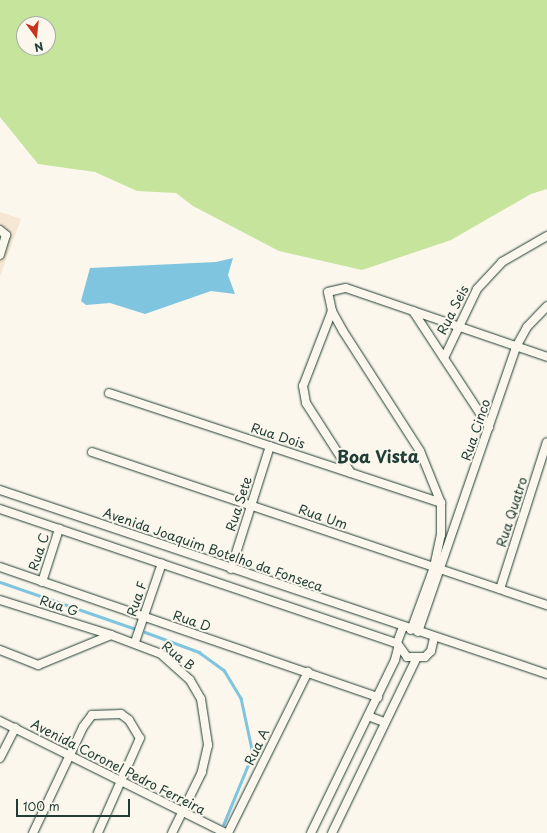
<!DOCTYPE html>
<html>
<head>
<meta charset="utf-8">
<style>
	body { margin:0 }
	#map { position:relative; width:547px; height:833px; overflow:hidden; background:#fbf7ec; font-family:"Playpen Sans",sans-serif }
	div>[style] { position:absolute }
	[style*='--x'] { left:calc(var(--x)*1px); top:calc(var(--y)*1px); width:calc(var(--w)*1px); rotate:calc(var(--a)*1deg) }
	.built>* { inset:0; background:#f5e7d3 }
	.green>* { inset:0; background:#c6e49c }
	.water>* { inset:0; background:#7fc5e0 }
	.stream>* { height:2.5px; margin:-1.25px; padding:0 1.25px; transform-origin:1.25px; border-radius:1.25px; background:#7fc5e0 }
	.roads { filter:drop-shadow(0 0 1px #1f3d34) drop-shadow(0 0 1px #1f3d34) }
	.minor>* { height:8px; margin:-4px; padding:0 4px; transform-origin:4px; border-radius:4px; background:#fbf7ec }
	span { translate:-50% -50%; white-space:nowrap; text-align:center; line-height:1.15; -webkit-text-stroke:4px #fbf7ec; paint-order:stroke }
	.street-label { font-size:13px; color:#1f3d34 }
	.district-label { font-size:17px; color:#1f3d34; font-weight:700 }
	.north { position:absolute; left:16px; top:16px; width:40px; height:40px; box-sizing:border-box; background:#fbf7ec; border:1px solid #a3ada2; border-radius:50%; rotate:165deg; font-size:11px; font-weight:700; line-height:16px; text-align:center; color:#1f3d34 }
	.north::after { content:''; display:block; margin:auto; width:14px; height:18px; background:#c8321e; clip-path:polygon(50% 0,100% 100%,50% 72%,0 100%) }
	.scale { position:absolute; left:16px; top:799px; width:114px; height:18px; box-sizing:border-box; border:2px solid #1f3d34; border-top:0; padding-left:5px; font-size:12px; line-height:14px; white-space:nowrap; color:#1f3d34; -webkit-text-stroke:3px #fbf7ec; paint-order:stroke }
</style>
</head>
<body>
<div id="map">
	<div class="built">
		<div style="clip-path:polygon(0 212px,21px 219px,0 276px)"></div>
	</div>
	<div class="green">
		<div style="clip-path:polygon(evenodd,0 0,547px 0,547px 189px,531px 194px,451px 240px,362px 270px,279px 251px,193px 206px,176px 193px,137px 191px,95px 172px,38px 164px,0 117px,0 0,24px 24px,48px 24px,48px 48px,24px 48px,24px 24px)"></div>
	</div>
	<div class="water">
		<div style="clip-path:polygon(233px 258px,228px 275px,235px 294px,211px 291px,145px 314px,110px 303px,86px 305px,81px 301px,90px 268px,216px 262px)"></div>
	</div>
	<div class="stream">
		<div style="--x:0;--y:582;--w:141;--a:19.1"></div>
		<div style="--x:145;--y:632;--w:58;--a:20.3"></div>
		<div style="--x:199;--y:652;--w:31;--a:36"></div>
		<div style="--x:224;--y:670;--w:33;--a:59"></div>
		<div style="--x:241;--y:698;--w:57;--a:77.9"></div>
		<div style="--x:253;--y:754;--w:76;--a:112.5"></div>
	</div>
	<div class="roads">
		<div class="minor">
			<div style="--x:0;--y:230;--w:8;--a:40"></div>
			<div style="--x:6;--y:235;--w:21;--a:107"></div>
			<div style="--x:332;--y:311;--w:80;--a:111.1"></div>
			<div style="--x:303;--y:386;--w:17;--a:80"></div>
			<div style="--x:306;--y:403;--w:83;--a:57.3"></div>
			<div style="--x:413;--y:311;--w:139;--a:56.8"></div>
			<div style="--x:444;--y:358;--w:76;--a:-64.4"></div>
			<div style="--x:477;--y:289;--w:37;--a:-47"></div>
			<div style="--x:502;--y:262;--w:52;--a:-30"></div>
			<div style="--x:109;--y:393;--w:350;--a:18.3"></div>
			<div style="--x:92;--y:452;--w:480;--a:18.6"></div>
			<div style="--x:0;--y:490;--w:577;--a:18.59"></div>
			<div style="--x:0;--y:509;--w:419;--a:18.7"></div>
			<div style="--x:0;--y:567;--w:400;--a:19"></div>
			<div style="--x:231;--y:569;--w:129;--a:-72.4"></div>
			<div style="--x:42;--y:582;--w:56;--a:-72.2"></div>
			<div style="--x:500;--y:589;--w:154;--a:-72.3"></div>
			<div style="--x:0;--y:600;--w:116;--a:17.5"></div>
			<div style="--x:403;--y:627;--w:17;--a:111"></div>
			<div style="--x:397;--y:643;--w:17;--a:54"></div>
			<div style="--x:407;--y:657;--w:18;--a:0"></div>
			<div style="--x:425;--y:657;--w:8;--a:-45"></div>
			<div style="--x:431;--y:651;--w:13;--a:-77"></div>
			<div style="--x:411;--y:630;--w:67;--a:-69.9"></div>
			<div style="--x:434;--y:567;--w:33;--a:-78"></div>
			<div style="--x:441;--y:535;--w:32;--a:-90"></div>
			<div style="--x:441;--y:503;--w:56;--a:-112"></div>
			<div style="--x:420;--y:451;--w:143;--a:-122.7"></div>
			<div style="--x:343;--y:331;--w:23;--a:-119"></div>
			<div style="--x:332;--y:311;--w:19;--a:-102"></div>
			<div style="--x:328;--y:292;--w:18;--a:-13"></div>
			<div style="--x:346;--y:288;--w:213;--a:18.9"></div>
			<div style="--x:418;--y:632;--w:301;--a:-71"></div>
			<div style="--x:516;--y:347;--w:23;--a:-61"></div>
			<div style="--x:527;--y:327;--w:29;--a:-46"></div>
			<div style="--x:135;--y:642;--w:83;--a:-71.1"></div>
			<div style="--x:0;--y:650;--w:41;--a:21.5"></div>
			<div style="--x:38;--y:665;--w:79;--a:-22.3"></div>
			<div style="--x:111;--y:635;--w:53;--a:20.8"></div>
			<div style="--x:161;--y:654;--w:39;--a:42"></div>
			<div style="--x:190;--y:680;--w:22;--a:60"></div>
			<div style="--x:201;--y:699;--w:47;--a:81.3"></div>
			<div style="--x:208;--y:745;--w:28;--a:103"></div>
			<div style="--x:202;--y:772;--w:68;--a:116.2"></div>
			<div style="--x:368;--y:716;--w:17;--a:21"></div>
			<div style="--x:0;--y:721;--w:252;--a:26.4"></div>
			<div style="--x:0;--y:758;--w:34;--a:-63"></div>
			<div style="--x:33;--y:833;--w:117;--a:-64.7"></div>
			<div style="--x:83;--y:727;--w:15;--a:-53"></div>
			<div style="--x:92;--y:715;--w:29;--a:-2"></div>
			<div style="--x:121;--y:714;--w:10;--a:37"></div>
			<div style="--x:129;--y:720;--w:21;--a:59"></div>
			<div style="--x:140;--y:738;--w:104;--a:113.9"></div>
			<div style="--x:228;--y:833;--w:180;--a:-63.6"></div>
			<div style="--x:311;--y:833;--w:192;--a:-64.1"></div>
			<div style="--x:395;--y:660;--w:12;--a:-76"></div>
			<div style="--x:332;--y:833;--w:193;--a:-64.2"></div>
		</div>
	</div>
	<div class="street-label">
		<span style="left:453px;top:310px;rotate:-63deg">Rua Seis</span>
		<span style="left:476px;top:430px;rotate:-71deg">Rua Cinco</span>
		<span style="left:278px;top:436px;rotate:18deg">Rua Dois</span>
		<span style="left:239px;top:504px;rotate:-72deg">Rua Sete</span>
		<span style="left:512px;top:512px;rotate:-72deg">Rua Quatro</span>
		<span style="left:323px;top:517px;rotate:19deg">Rua Um</span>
		<span style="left:213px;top:550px;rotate:19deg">Avenida Joaquim Botelho da Fonseca</span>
		<span style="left:39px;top:552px;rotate:-72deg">Rua C</span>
		<span style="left:137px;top:599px;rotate:-71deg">Rua F</span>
		<span style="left:59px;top:606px;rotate:18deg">Rua G</span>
		<span style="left:192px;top:621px;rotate:18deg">Rua D</span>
		<span style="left:178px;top:656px;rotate:39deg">Rua B</span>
		<span style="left:257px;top:747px;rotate:-64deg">Rua A</span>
		<span style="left:118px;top:767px;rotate:27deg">Avenida Coronel Pedro Ferreira</span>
	</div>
	<div class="district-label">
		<span style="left:378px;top:457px">Boa Vista</span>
	</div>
	<div class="north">N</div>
	<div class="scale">100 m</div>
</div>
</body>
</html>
